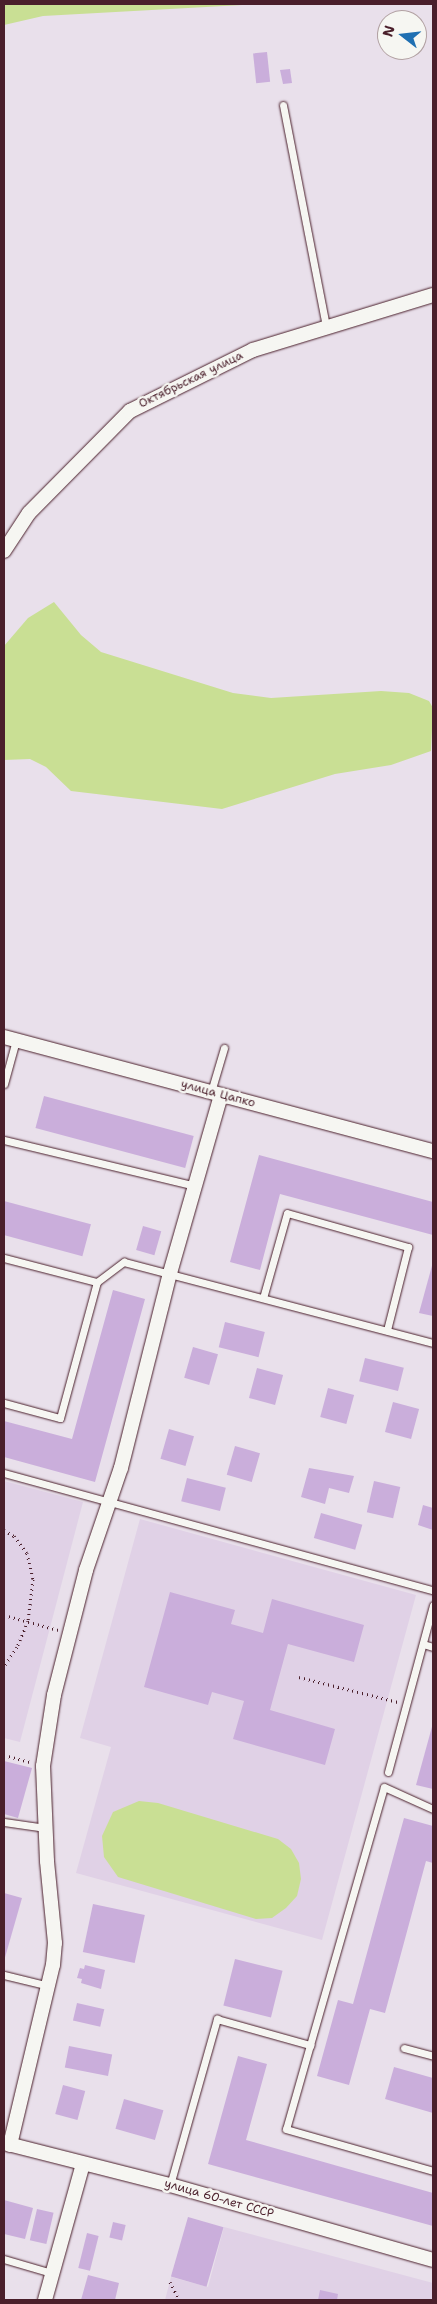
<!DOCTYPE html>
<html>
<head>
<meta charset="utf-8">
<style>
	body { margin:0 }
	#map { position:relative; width:437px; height:2304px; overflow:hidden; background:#e9e0eb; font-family:"Shantell Sans",sans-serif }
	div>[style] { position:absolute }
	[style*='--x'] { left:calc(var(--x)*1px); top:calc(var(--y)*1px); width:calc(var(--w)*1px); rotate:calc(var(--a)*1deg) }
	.built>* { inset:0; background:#e0d1e6 }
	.green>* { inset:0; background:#c9df94 }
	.building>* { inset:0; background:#caaedb; transform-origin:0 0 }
	.path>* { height:3px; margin-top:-1.5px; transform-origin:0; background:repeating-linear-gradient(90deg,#4a1f2b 0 1px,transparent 0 5px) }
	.roads { filter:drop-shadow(0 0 1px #4a1f2b) drop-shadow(0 0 1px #4a1f2b) }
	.lane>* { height:7px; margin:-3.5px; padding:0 3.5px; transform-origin:3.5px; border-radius:3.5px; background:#f6f6f2 }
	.street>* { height:14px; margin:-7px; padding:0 7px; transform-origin:7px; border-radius:7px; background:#f6f6f2 }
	span { translate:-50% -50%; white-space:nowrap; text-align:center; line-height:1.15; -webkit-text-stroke:5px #f6f6f2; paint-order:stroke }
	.street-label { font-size:12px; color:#4a1f2b }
	.frame { position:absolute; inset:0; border:5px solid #4a1f2b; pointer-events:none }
	.north { position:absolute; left:377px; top:10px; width:50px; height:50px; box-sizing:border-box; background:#f6f6f2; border:1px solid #b1a0a2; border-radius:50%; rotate:286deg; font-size:14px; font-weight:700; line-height:20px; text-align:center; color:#4a1f2b }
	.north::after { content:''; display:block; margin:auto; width:18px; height:22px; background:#1f6fb2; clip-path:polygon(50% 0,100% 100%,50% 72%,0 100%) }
</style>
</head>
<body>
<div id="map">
	<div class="built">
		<div style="clip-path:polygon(4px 1481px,83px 1502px,20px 1742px,4px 1738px)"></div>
		<div style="clip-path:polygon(140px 1519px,416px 1595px,322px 1940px,76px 1873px,111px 1747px,80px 1738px)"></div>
		<div style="clip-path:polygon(224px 2227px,433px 2283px,433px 2300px,165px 2300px,171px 2277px,208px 2287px)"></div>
	</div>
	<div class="green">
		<div style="clip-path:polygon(4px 4px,259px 4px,43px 16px,4px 25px)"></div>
		<div style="clip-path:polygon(54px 602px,81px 635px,101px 652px,233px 693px,271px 698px,381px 691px,409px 693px,429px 701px,433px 708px,431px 751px,391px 765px,335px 774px,222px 809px,71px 791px,46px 767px,30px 759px,4px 760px,4px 646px,28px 618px)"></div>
		<div style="clip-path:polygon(139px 1801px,158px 1803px,278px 1839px,291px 1849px,299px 1863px,301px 1879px,297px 1896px,286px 1908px,272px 1918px,256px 1919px,118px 1877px,104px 1857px,102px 1836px,113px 1812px)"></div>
	</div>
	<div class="building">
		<div style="left:267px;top:52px;width:30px;height:14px;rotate:84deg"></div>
		<div style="clip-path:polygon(290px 69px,292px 83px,283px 84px,280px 70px)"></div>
		<div style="left:44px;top:1096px;width:155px;height:33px;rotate:15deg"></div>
		<div style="clip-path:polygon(259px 1155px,433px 1202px,433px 1235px,280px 1194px,260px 1270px,230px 1262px)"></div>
		<div style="left:4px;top:1201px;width:90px;height:33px;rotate:15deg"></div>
		<div style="left:143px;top:1226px;width:19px;height:25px;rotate:16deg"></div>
		<div style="clip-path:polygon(433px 1262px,433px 1316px,419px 1313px)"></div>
		<div style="clip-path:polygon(113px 1290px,145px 1299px,95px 1482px,4px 1457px,4px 1421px,72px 1439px)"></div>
		<div style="left:225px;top:1322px;width:41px;height:26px;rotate:14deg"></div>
		<div style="left:193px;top:1347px;width:26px;height:32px;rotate:16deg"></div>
		<div style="left:365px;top:1358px;width:40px;height:24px;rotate:14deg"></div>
		<div style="left:257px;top:1368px;width:27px;height:31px;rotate:15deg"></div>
		<div style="left:328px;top:1388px;width:27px;height:30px;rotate:15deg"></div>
		<div style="left:393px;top:1402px;width:27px;height:31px;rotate:15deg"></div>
		<div style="left:169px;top:1429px;width:26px;height:31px;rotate:16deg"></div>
		<div style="left:235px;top:1446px;width:26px;height:30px;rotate:16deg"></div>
		<div style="clip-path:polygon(309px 1468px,354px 1476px,349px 1493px,329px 1488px,325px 1504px,301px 1497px)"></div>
		<div style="left:187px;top:1478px;width:40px;height:24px;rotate:14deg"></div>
		<div style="left:374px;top:1481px;width:27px;height:32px;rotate:13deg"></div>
		<div style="clip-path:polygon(423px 1505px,433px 1508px,433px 1530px,418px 1525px)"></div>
		<div style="left:321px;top:1513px;width:43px;height:26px;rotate:16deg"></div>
		<div style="clip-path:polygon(170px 1592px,235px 1610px,231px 1624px,263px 1633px,272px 1599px,364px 1625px,354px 1662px,288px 1644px,270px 1710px,335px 1729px,325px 1765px,233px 1739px,244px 1701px,212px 1692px,208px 1705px,144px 1687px)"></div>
		<div style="clip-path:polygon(433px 1723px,433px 1789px,416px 1785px)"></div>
		<div style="clip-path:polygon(4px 1761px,32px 1768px,18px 1818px,4px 1814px)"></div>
		<div style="clip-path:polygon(404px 1818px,433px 1826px,433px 1863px,426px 1861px,385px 2013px,370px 2009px,349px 2085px,317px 2076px,338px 2000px,353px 2004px)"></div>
		<div style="clip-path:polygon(4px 1893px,22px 1898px,4px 1961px)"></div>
		<div style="left:93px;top:1904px;width:53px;height:49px;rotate:12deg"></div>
		<div style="left:235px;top:1959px;width:49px;height:48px;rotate:14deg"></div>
		<div style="clip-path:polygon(85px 1965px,105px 1970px,101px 1989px,81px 1983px,82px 1979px,77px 1978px,80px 1968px,84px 1969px)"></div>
		<div style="left:77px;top:2003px;width:28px;height:18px;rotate:13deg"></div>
		<div style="left:69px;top:2046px;width:44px;height:22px;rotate:11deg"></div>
		<div style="clip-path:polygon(238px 2056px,267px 2064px,246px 2140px,433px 2193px,433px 2226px,208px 2164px)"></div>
		<div style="clip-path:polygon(394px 2067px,433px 2078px,433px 2113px,385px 2099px)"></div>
		<div style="left:63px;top:2085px;width:23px;height:30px;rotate:15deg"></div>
		<div style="left:124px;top:2099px;width:41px;height:31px;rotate:16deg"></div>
		<div style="clip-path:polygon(4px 2200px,33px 2208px,25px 2239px,4px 2234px)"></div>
		<div style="left:37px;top:2209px;width:17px;height:32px;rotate:13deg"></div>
		<div style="left:188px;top:2217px;width:37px;height:62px;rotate:16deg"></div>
		<div style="left:113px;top:2222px;width:13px;height:16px;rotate:13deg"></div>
		<div style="left:87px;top:2233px;width:12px;height:36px;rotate:14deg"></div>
		<div style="clip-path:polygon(88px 2275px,119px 2283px,115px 2300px,81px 2300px)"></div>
		<div style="clip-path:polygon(320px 2290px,338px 2294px,337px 2300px,318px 2300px)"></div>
	</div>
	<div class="path">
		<div style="--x:4;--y:1530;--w:12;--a:31"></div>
		<div style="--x:14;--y:1536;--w:21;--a:53"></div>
		<div style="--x:27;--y:1553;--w:27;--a:77"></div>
		<div style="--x:33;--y:1579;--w:42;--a:96.8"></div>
		<div style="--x:28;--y:1621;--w:28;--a:113"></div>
		<div style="--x:17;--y:1647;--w:23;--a:124"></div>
		<div style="--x:4;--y:1615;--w:56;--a:15.5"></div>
		<div style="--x:299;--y:1677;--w:102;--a:14.2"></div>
		<div style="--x:4;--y:1755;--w:27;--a:15"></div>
		<div style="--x:170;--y:2282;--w:20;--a:63"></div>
	</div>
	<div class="roads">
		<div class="lane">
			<div style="--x:283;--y:105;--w:226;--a:79"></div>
			<div style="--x:4;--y:1084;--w:46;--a:-74.7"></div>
			<div style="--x:211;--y:1092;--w:46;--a:-73.5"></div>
			<div style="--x:4;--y:1140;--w:196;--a:13.5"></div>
			<div style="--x:4;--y:1258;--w:96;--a:14.5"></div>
			<div style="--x:97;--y:1282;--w:34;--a:-37"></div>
			<div style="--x:124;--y:1262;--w:319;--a:14.7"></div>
			<div style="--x:263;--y:1298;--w:88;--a:-74.2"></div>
			<div style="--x:287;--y:1213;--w:126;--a:15.7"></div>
			<div style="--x:408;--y:1247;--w:86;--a:104.2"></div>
			<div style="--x:4;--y:1403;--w:58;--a:15"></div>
			<div style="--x:60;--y:1418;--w:141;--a:-74.8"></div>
			<div style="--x:4;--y:1473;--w:445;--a:15.3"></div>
			<div style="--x:423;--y:1644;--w:10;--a:17"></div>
			<div style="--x:388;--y:1772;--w:173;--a:-74.9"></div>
			<div style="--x:4;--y:1822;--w:42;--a:8.1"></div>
			<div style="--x:4;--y:1975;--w:46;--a:13.7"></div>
			<div style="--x:310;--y:2045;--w:87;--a:105.9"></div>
			<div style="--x:286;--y:2129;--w:153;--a:15.9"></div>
			<div style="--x:404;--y:2048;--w:30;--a:15"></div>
			<div style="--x:170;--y:2185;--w:173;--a:-74.2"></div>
			<div style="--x:217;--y:2019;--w:97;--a:15.6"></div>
			<div style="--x:310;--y:2045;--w:268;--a:-74"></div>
			<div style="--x:384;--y:1787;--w:54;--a:24.2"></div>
			<div style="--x:4;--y:2259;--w:50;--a:16.3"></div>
		</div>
		<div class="street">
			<div style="--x:4;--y:551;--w:45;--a:-56.7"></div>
			<div style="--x:29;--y:513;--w:144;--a:-45.3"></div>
			<div style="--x:130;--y:411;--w:137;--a:-26.4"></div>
			<div style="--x:253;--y:350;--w:188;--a:-17"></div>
			<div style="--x:4;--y:1037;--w:444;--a:14.9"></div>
			<div style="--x:4;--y:2143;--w:171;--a:14.2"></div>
			<div style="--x:170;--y:2185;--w:273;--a:15.9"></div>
			<div style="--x:10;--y:2145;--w:185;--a:-76.6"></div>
			<div style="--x:53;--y:1965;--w:22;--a:-85"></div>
			<div style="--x:55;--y:1943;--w:82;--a:-95.6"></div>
			<div style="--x:47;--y:1861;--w:95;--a:-92.4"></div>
			<div style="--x:43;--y:1766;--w:72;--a:-81.2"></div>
			<div style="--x:54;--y:1695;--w:129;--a:-75.6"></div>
			<div style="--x:86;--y:1570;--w:108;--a:-71.1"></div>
			<div style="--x:121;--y:1468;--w:201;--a:-75.9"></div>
			<div style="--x:170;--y:1273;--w:185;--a:-74"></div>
			<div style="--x:45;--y:2300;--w:141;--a:-74.4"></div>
		</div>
	</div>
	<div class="street-label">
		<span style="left:191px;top:380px;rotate:-26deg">Октябрьская улица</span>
		<span style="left:218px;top:1094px;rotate:15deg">улица Цапко</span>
		<span style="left:219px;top:2199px;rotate:16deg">улица 60-лет СССР</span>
	</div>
	<div class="frame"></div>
	<div class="north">N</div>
</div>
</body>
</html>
